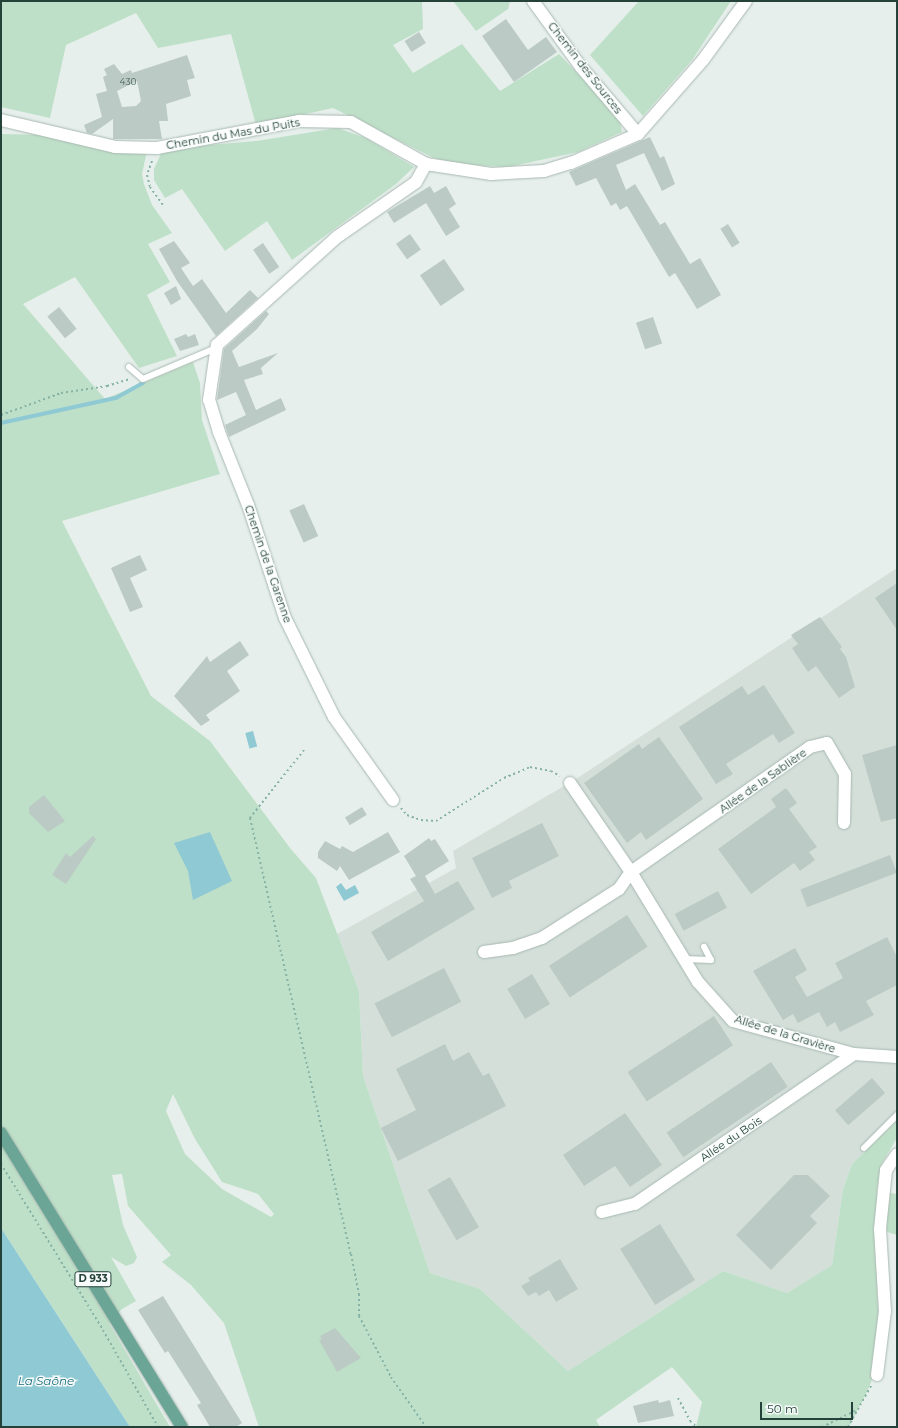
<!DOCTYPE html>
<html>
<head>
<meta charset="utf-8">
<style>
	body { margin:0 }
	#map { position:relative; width:898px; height:1428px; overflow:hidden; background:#e6efeb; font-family:Montserrat,sans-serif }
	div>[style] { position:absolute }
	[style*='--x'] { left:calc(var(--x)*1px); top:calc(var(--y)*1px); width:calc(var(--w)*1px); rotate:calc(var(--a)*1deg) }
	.built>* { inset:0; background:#d4dfda }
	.green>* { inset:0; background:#bfe0c8 }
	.water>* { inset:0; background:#8ec9d4; transform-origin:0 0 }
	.stream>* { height:3.5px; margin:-1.75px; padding:0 1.75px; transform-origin:1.75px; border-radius:1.75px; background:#8ec9d4 }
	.building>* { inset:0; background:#bbcac4; transform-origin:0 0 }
	.path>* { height:2px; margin-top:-1px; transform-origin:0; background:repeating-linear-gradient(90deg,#86b3a5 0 2px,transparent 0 5px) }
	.roads { filter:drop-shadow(0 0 1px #a8b8b2) drop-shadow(0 0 1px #a8b8b2) }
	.lane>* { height:6px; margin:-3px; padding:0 3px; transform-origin:3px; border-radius:3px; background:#fff }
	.street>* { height:12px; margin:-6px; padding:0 6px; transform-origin:6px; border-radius:6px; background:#fff }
	.primary>* { height:12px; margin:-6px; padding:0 6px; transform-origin:6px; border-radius:6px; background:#6aa596 }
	span { translate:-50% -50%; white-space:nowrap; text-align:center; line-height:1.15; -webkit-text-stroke:3px #f7fbf9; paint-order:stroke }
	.number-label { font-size:9px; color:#4a645c }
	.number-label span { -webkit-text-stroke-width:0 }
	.shield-label span { padding:1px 3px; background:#f7fbf9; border:1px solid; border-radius:3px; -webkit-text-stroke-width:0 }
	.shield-label { font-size:10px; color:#24423a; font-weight:700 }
	.street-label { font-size:11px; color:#24423a }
	.water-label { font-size:12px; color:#1c6f80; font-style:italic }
	.frame { position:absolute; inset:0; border:2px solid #24423a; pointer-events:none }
	.scale { position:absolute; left:760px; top:1402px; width:93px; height:18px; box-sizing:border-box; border:2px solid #24423a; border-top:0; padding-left:5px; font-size:12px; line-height:14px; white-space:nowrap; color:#24423a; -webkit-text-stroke:3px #f7fbf9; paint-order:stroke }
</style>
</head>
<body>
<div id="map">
	<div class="built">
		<div style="clip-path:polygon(897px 568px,897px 1121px,852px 1164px,843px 1189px,832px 1265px,787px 1293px,723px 1271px,568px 1371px,480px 1289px,430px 1273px,363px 1076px,359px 991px,337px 934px,456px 868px,453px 851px,576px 779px)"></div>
	</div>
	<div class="green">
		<div style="clip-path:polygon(1px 1px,422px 1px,423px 29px,393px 45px,413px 73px,462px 44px,500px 91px,559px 54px,619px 117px,622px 132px,578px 152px,508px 167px,458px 164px,434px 158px,333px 108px,256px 125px,231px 34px,158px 48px,136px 13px,66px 45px,50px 118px,1px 107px)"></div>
		<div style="clip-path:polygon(453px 1px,510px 1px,508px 9px,476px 31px)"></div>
		<div style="clip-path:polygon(639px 1px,731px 1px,692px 60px,643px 116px,590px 55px)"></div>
		<div style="clip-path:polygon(337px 128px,366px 138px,414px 167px,396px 184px,292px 260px,267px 221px,225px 251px,182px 189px,165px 198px,154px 180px,154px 169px,163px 149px,257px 141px)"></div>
		<div style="clip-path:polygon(evenodd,1px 134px,52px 135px,147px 151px,142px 174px,144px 184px,152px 205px,172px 233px,148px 244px,170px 282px,147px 295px,177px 356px,139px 368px,75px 277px,23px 304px,105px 399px,193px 362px,200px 383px,202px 420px,220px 474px,62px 521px,151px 696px,210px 741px,290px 848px,316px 878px,359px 991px,363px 1076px,430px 1273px,480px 1289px,568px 1371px,723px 1271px,787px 1293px,832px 1265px,843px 1189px,852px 1164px,897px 1121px,897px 1138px,881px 1165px,877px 1189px,877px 1292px,881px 1355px,868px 1390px,849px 1427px,696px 1427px,702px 1402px,672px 1367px,596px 1420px,600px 1427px,259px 1427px,224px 1323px,191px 1285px,162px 1262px,171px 1255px,128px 1206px,122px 1174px,112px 1175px,123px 1225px,137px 1257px,134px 1263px,126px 1266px,111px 1257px,136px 1301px,122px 1309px,109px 1323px,170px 1427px,130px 1427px,1px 1228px,1px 134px,173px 1094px,195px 1139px,222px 1182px,258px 1194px,274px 1214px,271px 1217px,222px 1189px,185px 1154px,166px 1111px,173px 1094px)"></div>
		<div style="clip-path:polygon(884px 1192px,897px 1194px,897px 1235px,887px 1232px)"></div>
	</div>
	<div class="water">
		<div style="left:253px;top:731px;width:16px;height:8px;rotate:75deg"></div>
		<div style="clip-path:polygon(210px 832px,232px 881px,193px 900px,188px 871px,174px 843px)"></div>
		<div style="clip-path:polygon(341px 883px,346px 890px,355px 885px,359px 893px,344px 901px,336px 887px)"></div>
		<div style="clip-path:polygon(1px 1228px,32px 1276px,130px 1427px,1px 1427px)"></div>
	</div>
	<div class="stream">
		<div style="--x:1;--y:423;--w:118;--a:-12.3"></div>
		<div style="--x:116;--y:398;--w:31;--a:-29"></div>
	</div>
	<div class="building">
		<div style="clip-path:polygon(506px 19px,528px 50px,546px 37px,557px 52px,514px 82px,482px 36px)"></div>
		<div style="left:419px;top:32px;width:13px;height:17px;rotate:58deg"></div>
		<div style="clip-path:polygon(evenodd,187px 55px,195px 78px,187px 80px,191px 96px,166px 104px,168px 121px,159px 121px,162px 139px,113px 139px,113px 119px,92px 134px,87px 133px,84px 125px,102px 117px,96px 94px,107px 91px,103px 77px,107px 75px,104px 69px,114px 64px,122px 74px,131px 70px,132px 73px,187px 55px,137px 81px,141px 101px,136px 106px,122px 107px,117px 91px,137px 81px)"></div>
		<div style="clip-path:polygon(650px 137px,660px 158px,664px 156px,675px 184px,662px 191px,644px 153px,616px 165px,626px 190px,635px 184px,660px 225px,665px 222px,690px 264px,700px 258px,721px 295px,697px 309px,675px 273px,669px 277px,627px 206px,620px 210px,616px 203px,611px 206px,596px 178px,576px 186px,569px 172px)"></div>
		<div style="clip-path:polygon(430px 186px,434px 193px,446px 186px,456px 204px,449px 209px,460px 227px,446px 236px,426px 203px,394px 223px,387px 212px)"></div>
		<div style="left:728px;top:224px;width:22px;height:9px;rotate:58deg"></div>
		<div style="left:410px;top:234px;width:19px;height:17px;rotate:55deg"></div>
		<div style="clip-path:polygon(174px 241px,190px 263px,181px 268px,193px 286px,202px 279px,226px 313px,250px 290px,258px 298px,216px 336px,177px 281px,159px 249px)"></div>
		<div style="left:263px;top:243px;width:29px;height:12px;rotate:56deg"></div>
		<div style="left:444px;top:259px;width:37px;height:29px;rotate:56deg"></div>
		<div style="clip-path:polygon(176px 286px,181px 299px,171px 305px,164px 293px)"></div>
		<div style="left:59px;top:307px;width:28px;height:15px;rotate:51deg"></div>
		<div style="clip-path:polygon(266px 311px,269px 314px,257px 329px,232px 351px,239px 367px,278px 353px,261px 368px,263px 374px,244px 380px,256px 410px,281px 398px,286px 410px,229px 437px,225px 425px,246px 415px,236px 392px,217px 400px,224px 349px)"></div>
		<div style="left:653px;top:317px;width:28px;height:18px;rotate:71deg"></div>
		<div style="clip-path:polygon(186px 334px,188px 337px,195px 334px,199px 345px,180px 351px,174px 339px)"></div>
		<div style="left:304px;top:504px;width:35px;height:16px;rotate:66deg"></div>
		<div style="clip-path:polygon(140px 555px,147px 570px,130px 578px,143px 607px,130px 612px,111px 568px)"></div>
		<div style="clip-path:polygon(897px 583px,897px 630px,875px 598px)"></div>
		<div style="clip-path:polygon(820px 617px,842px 647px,840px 649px,846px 657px,855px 687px,839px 698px,816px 666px,808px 672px,792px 648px,798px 644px,791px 635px)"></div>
		<div style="clip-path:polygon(240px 641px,249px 655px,227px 671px,240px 691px,206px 715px,210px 720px,201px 726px,174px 696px,207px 656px,210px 662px)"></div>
		<div style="clip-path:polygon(764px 685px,795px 733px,779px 743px,773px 734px,726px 764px,733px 774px,716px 784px,679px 727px,742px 686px,748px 695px)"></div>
		<div style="clip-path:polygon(659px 737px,703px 799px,646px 840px,641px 832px,627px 843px,584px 783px,639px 744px,642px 749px)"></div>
		<div style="clip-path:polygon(897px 745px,897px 818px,881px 822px,862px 755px)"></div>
		<div style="clip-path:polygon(786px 788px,797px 803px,789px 809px,817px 847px,809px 852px,815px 860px,800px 871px,794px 863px,751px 894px,718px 849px,776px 807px,771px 799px)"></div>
		<div style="clip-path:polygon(44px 795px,65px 821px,48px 832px,29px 813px,29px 807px)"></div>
		<div style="left:362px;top:807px;width:9px;height:20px;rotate:58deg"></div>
		<div style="clip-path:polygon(542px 823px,559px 856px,509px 881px,512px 888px,492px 898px,472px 858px)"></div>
		<div style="clip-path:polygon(388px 832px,400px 852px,349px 880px,340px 866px,337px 871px,318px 858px,318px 852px,325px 841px,340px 849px,342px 846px,353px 852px)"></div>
		<div style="clip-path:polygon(93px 836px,96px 839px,66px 884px,52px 875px,66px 853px,70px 857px)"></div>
		<div style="clip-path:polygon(429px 838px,431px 841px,435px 839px,449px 861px,425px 876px,435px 894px,458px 881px,475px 909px,388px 961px,371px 932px,424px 901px,410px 879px,416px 876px,404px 856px)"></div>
		<div style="left:890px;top:855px;width:19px;height:96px;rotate:69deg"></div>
		<div style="left:718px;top:891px;width:19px;height:49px;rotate:62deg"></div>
		<div style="left:627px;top:915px;width:38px;height:93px;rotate:57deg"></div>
		<div style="clip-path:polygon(887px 937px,897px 957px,897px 985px,866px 1001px,874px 1015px,840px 1032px,835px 1022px,827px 1027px,819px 1012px,798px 1023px,793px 1014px,783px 1020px,753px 971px,795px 948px,807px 970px,795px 977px,807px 997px,843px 978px,835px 963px)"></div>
		<div style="left:444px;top:968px;width:38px;height:78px;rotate:63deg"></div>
		<div style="left:532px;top:974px;width:35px;height:29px;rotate:59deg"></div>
		<div style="left:714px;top:1016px;width:35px;height:103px;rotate:57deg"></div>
		<div style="clip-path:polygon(445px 1044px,453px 1061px,469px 1052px,483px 1076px,489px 1073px,506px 1106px,398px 1161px,381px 1128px,416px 1110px,396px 1069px)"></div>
		<div style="left:771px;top:1062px;width:30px;height:126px;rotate:56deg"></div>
		<div style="left:872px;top:1078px;width:20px;height:49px;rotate:49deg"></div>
		<div style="clip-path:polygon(625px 1113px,662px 1165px,630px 1187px,615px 1166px,584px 1186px,563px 1155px)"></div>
		<div style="clip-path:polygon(794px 1175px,808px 1175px,830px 1196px,810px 1216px,817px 1223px,771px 1270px,736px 1235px)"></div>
		<div style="left:450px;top:1177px;width:58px;height:26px;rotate:60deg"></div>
		<div style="left:660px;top:1224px;width:66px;height:47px;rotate:58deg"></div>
		<div style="clip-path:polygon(560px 1259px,578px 1289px,556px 1302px,549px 1290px,539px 1296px,536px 1292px,528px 1296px,521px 1286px,530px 1281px,528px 1278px)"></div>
		<div style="clip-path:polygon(163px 1296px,242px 1423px,236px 1427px,210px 1427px,197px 1405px,201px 1403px,168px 1351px,165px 1353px,138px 1310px)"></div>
		<div style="clip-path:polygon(335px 1328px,361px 1358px,337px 1372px,319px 1340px,322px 1339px,320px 1336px)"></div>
		<div style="clip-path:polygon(658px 1400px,659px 1403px,670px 1400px,674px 1416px,638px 1423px,633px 1406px)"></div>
	</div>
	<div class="path">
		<div style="--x:152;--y:161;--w:15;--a:110"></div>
		<div style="--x:147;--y:175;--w:12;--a:76"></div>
		<div style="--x:150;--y:187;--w:24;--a:54"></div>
		<div style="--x:1;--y:415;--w:64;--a:-20.1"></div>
		<div style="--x:61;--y:393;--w:47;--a:-8.7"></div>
		<div style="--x:107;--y:386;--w:24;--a:-17"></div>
		<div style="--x:304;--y:750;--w:87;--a:128.5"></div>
		<div style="--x:250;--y:818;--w:448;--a:77"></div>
		<div style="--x:351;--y:1254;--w:41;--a:78.7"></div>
		<div style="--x:359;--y:1294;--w:22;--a:90"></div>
		<div style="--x:359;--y:1316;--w:69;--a:62.3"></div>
		<div style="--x:391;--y:1377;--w:61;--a:55"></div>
		<div style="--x:401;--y:808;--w:9;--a:49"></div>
		<div style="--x:407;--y:815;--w:15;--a:20"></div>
		<div style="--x:421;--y:820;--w:15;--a:4"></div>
		<div style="--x:436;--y:821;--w:80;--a:-32.3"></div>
		<div style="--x:504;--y:778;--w:28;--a:-23"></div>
		<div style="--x:530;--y:767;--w:21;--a:11"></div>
		<div style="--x:551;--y:771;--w:10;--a:29"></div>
		<div style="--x:1;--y:1164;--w:195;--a:58.4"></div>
		<div style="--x:103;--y:1330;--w:112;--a:60.4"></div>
		<div style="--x:678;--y:1398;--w:26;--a:62"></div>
		<div style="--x:690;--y:1421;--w:9;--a:41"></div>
		<div style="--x:822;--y:1427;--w:39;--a:-26"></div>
		<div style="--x:848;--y:1427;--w:49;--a:-60.8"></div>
	</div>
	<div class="roads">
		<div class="lane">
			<div style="--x:129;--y:367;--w:18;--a:41"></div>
			<div style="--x:143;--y:379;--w:79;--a:-23"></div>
			<div style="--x:684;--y:959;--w:27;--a:2"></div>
			<div style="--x:711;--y:960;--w:15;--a:-118"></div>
			<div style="--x:864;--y:1148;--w:47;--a:-45"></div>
		</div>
		<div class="street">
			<div style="--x:533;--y:1;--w:82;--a:54"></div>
			<div style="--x:581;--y:67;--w:88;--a:49.6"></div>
			<div style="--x:1;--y:120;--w:117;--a:13.3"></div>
			<div style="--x:115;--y:147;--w:42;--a:1.4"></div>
			<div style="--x:157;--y:148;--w:145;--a:-10.8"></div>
			<div style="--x:299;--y:121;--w:52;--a:1.1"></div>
			<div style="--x:351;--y:122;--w:86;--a:29.2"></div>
			<div style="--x:426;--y:164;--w:66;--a:8.7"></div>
			<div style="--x:491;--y:174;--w:53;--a:-3.2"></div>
			<div style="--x:544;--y:171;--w:28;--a:-17"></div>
			<div style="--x:571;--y:163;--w:73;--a:-23.4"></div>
			<div style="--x:638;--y:134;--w:98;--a:-48.7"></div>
			<div style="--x:703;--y:60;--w:73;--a:-53.9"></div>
			<div style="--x:570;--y:783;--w:108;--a:55.6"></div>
			<div style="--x:631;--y:872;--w:129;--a:58.7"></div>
			<div style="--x:698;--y:982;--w:52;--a:48.1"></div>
			<div style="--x:733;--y:1021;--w:125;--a:15.3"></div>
			<div style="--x:854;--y:1054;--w:43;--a:4"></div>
			<div style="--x:393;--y:800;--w:102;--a:-125.4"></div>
			<div style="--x:334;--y:717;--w:110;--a:-116.3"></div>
			<div style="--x:285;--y:618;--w:119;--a:-108.1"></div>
			<div style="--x:248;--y:505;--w:79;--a:-111.7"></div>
			<div style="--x:219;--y:432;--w:34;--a:-107"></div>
			<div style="--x:209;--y:400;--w:56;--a:-81.7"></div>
			<div style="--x:217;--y:345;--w:161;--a:-42"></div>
			<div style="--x:337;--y:237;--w:96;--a:-34.8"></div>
			<div style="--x:416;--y:182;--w:21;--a:-61"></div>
			<div style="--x:484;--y:952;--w:29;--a:-8"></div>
			<div style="--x:513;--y:948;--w:31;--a:-19"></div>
			<div style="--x:542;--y:938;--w:91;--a:-32.5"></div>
			<div style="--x:619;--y:889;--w:21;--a:-55"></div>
			<div style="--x:631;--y:872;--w:218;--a:-34.9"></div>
			<div style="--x:810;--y:747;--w:17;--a:-13"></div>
			<div style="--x:827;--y:743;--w:36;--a:60"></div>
			<div style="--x:845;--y:774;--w:49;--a:91.2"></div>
			<div style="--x:602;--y:1212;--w:34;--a:-14"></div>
			<div style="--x:635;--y:1204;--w:265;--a:-34.4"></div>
			<div style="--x:877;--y:1375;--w:64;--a:-82.9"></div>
			<div style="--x:885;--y:1311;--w:82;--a:-93.5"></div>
			<div style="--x:880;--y:1229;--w:59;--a:-84.2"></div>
			<div style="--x:886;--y:1170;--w:19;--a:-55"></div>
		</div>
		<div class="primary">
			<div style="--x:1;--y:1133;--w:345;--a:58.4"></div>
		</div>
	</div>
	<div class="number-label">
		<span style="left:128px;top:82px">430</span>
	</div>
	<div class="shield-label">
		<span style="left:93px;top:1279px">D 933</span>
	</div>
	<div class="street-label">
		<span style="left:585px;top:68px;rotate:52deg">Chemin des Sources</span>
		<span style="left:233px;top:134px;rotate:-10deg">Chemin du Mas du Puits</span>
		<span style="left:268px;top:564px;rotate:71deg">Chemin de la Garenne</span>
		<span style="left:763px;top:781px;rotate:-35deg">Allée de la Sablière</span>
		<span style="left:785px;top:1034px;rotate:17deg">Allée de la Gravière</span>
		<span style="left:731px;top:1139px;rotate:-34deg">Allée du Bois</span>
	</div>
	<div class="water-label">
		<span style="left:46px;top:1381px">La Saône</span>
	</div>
	<div class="frame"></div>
	<div class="scale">50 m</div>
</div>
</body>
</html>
